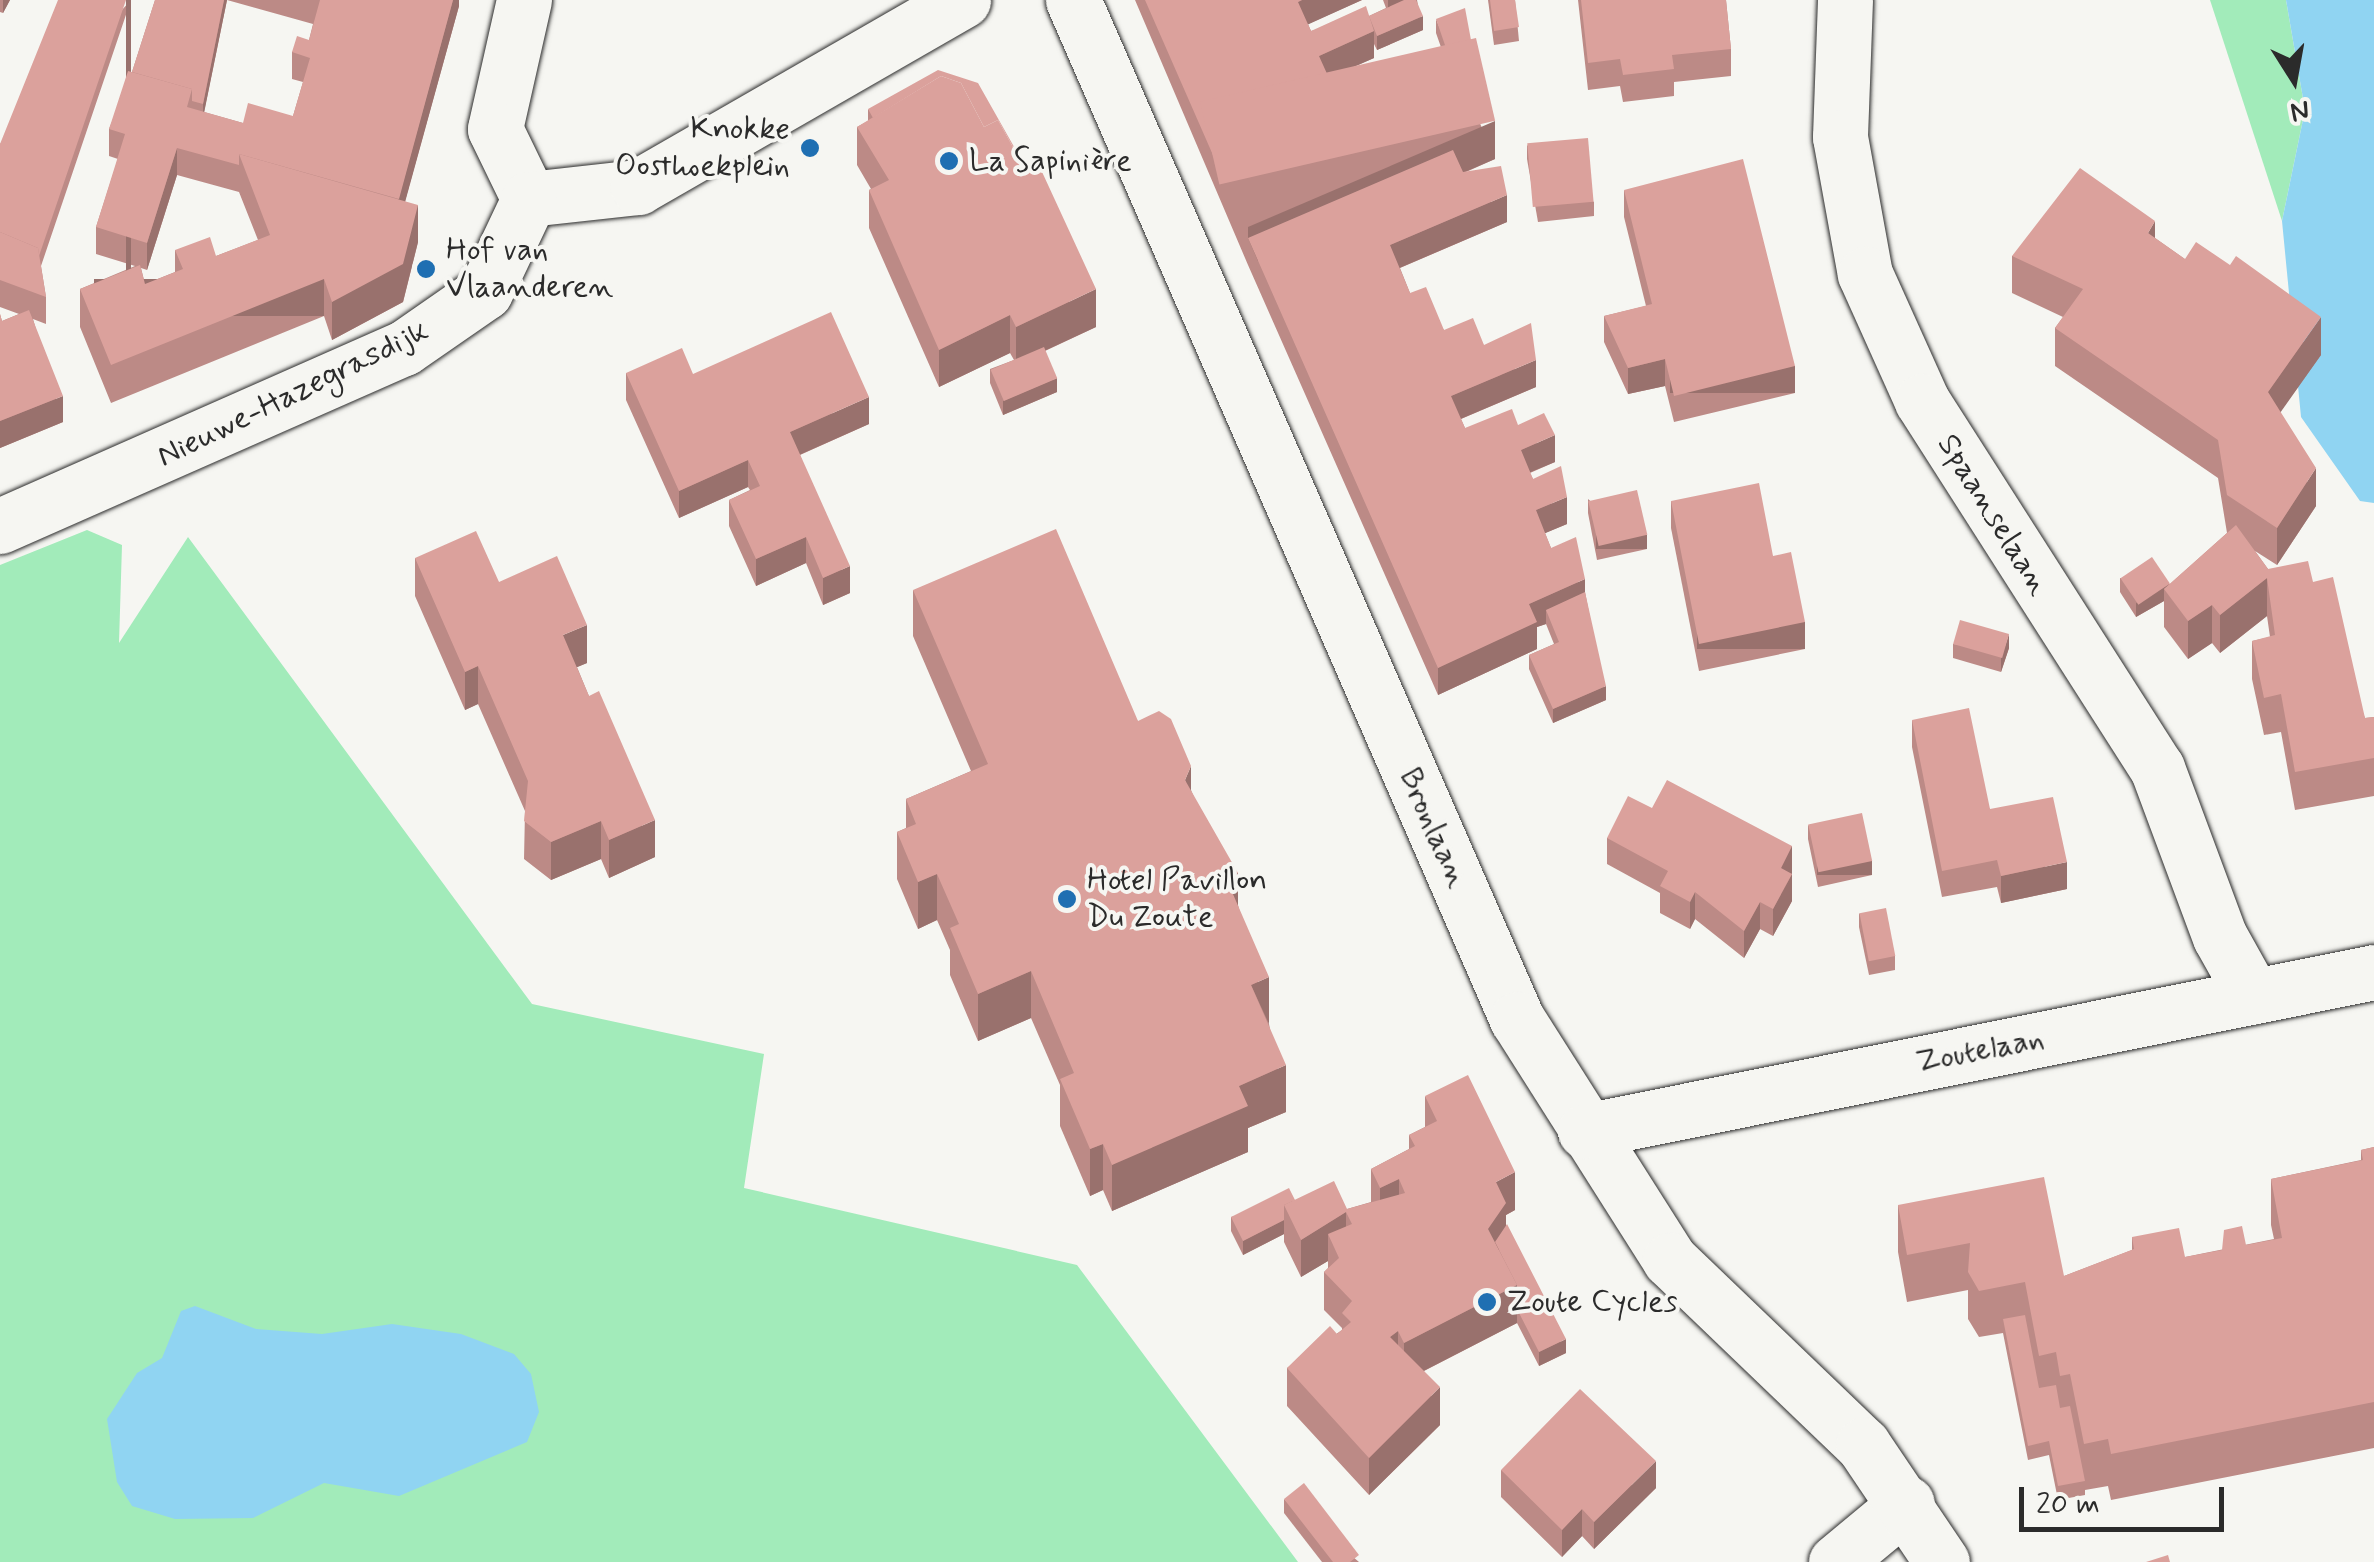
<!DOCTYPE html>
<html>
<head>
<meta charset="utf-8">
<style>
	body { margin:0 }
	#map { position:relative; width:2374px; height:1562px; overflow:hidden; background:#f6f6f2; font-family:Mynerve,sans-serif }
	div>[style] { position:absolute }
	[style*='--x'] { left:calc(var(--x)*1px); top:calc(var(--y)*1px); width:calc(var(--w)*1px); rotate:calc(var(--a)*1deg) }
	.green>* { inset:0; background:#a2ebba }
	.water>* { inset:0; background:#90d4f2 }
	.roads { filter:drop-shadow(0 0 2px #2b2b2b) drop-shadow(0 0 2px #2b2b2b) }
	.street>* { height:55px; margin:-27.5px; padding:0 27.5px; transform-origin:27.5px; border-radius:27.5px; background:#f6f6f2 }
	.secondary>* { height:55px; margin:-27.5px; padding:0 27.5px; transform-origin:27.5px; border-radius:27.5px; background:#f6f6f2 }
	.wall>* { inset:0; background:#bc8a86 }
	.shaded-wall>* { inset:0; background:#99716d; transform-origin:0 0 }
	.building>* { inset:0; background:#dba19c; transform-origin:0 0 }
	.dots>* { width:28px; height:28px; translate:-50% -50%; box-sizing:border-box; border:5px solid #f6f6f2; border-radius:50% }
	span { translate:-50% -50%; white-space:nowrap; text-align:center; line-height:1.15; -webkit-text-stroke:8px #f6f6f2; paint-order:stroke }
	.poi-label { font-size:32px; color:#2b2b2b }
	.right { translate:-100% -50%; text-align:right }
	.left { translate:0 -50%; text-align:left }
	.street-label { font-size:32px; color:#2b2b2b }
	.north { position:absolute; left:2244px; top:30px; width:100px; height:100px; -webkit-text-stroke:8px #f6f6f2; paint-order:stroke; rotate:169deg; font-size:28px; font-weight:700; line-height:40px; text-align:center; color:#2b2b2b }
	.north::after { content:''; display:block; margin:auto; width:35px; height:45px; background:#2b2b2b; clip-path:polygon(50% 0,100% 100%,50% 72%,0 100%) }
	.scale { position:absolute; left:2019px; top:1487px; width:205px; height:45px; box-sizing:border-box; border:5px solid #2b2b2b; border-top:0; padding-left:12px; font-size:30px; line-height:35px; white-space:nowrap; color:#2b2b2b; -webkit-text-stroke:8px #f6f6f2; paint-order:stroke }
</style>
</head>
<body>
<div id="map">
	<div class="green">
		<div style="clip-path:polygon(2210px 0,2286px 0,2305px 110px,2282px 221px)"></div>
		<div style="clip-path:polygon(87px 530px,122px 545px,119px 643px,188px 537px,532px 1004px,764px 1054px,744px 1188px,1077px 1265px,1298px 1562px,0 1562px,0 565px)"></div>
	</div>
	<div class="water">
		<div style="clip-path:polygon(2286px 0,2374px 0,2374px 503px,2360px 501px,2301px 417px,2282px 221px,2305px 110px)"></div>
		<div style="clip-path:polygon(195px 1306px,256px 1329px,322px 1334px,392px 1324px,461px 1334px,514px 1354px,531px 1374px,539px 1412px,527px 1442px,399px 1496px,324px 1483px,253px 1518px,175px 1519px,132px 1506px,117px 1482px,107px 1419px,137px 1373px,162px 1358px,181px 1311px)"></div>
	</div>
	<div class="roads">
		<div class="street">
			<div style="--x:524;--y:0;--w:132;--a:102.7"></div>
			<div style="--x:495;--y:129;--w:78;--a:64.1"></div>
			<div style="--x:1845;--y:0;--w:137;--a:92.1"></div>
			<div style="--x:1840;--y:137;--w:139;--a:79.7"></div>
			<div style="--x:1865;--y:274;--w:139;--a:65.8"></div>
			<div style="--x:1922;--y:401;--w:436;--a:57.4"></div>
			<div style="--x:2157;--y:768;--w:180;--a:69.6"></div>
			<div style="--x:2220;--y:937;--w:68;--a:60.8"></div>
			<div style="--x:529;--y:199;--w:110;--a:-6.3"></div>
			<div style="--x:638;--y:187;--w:375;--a:-29.9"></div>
			<div style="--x:0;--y:526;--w:441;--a:-23.8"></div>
			<div style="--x:404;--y:348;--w:98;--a:-34.7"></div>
			<div style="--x:485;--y:292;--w:103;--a:-64.7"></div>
			<div style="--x:1836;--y:1562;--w:92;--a:-39.7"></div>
		</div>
		<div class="secondary">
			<div style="--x:1073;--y:0;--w:1112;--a:66.46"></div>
			<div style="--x:1517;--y:1019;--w:285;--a:57.6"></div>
			<div style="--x:1670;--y:1260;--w:267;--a:43.8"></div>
			<div style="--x:1863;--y:1445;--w:141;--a:56"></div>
			<div style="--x:1585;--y:1131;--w:805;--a:-11.39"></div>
		</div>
	</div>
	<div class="wall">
		<div style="clip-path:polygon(0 0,10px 0,3px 13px,0 12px)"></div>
		<div style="clip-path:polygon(131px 0,41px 266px,46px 297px,46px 324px,33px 319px,63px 422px,0 448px,0 314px,2px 321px,19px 314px,0 307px,0 144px)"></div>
		<div style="clip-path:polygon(evenodd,155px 0,459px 0,459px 6px,405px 201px,418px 242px,403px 302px,332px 340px,324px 316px,111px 403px,80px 327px,80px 289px,135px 266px,96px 254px,96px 227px,118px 159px,109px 156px,109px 129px,132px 72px,155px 0,227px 0,313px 24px,309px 40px,292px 52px,292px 79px,303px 82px,293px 116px,243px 123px,204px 112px,227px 0,155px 0,177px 175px,239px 192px,258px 240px,216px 256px,175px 250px,175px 272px,145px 284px,141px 268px,147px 270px,177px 175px)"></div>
		<div style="clip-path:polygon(1135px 0,1362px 0,1308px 24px,1311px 31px,1369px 16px,1386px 8px,1383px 0,1417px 0,1423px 30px,1377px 50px,1374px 44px,1374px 58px,1329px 78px,1338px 98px,1443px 53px,1436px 33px,1436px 19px,1495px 159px,1466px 172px,1507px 222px,1400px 268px,1410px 293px,1444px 330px,1484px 345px,1536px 387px,1461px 419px,1465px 428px,1518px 425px,1555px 462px,1530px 473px,1533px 479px,1567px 524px,1545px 533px,1551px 548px,1585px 592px,1606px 700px,1553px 723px,1529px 669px,1529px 655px,1554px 644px,1546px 624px,1537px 627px,1537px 649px,1438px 695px,1248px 265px)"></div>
		<div style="clip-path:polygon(1488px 0,1515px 0,1519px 41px,1494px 45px)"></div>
		<div style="clip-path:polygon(1578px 0,1726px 0,1731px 49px,1731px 76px,1674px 82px,1674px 96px,1623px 102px,1620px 86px,1588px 90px)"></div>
		<div style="clip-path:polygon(868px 109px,1096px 327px,1045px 351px,1057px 392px,1003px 415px,990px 383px,990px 369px,1014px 360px,1010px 353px,939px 387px,869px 228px,869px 190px,871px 189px,857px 165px,857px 127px,868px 121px)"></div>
		<div style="clip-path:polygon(1527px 145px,1594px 202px,1594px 216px,1538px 222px,1527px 159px)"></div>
		<div style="clip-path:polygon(1624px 190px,1795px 393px,1674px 422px,1665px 386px,1628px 394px,1604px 342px,1604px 316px,1646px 306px,1624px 217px)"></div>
		<div style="clip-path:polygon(2155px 238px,2321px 355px,2280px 412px,2316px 506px,2277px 565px,2255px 551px,2268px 569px,2313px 582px,2365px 718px,2374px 717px,2374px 796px,2295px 810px,2281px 732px,2264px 735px,2252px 679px,2252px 641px,2270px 637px,2267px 616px,2220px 653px,2212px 643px,2188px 659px,2164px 627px,2164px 601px,2136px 617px,2120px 592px,2120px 578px,2170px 584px,2227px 533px,2218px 478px,2055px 366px,2055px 328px,2063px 317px,2012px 293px,2012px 256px)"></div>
		<div style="clip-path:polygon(626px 373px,693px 374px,869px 424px,800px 455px,850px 593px,823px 605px,806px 563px,756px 586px,729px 526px,729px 500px,750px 490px,748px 487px,679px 518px,626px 400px)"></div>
		<div style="clip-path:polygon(1588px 499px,1647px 549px,1597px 560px,1588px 513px)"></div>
		<div style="clip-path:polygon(1671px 501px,1773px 556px,1805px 649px,1699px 671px,1671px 528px)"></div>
		<div style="clip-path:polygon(415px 558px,499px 582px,587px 663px,577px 667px,655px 857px,609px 878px,601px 859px,551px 880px,524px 859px,525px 811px,478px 704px,465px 710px,415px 596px)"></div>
		<div style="clip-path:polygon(913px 590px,1138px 721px,1191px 790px,1238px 905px,1269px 1024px,1286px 1112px,1248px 1128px,1248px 1152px,1112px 1211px,1103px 1190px,1090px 1196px,1060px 1126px,1060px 1085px,1031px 1018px,978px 1041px,950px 975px,950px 950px,937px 920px,918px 929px,897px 879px,897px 832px,906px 828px,906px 799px,971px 771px,913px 636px)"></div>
		<div style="clip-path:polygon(1953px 644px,2009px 648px,2001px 672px,1953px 658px)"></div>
		<div style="clip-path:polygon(1912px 720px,1990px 809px,2067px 889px,2001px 903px,1997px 887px,1942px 897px,1912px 747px)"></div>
		<div style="clip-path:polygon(1808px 825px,1872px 875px,1818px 887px,1808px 839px)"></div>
		<div style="clip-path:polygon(1607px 838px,1792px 846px,1792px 901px,1773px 936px,1760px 929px,1744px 958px,1695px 919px,1690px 929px,1660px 913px,1660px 893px,1607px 864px)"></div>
		<div style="clip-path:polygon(1859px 913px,1895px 956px,1895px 970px,1869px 975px,1859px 927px)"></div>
		<div style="clip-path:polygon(1425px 1096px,1515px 1210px,1506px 1215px,1506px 1226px,1566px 1353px,1539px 1366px,1517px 1323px,1424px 1371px,1440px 1425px,1369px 1495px,1287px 1406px,1287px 1368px,1342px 1330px,1342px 1328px,1324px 1310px,1324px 1272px,1328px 1268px,1328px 1261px,1301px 1277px,1284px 1242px,1284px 1234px,1243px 1255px,1231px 1231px,1231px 1217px,1295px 1200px,1347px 1209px,1371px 1202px,1371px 1169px,1409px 1149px,1409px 1135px,1425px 1127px)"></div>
		<div style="clip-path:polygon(2374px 1147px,2374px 1448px,2111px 1500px,2108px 1486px,2085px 1490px,2085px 1495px,2058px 1500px,2049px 1455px,2028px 1460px,2003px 1333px,1979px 1337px,1968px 1319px,1968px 1290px,1907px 1302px,1898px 1252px,1898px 1205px,2064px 1276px,2132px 1250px,2132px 1237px,2185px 1257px,2274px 1239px,2271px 1225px,2271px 1179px,2361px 1160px,2361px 1150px)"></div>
		<div style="clip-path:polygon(1501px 1470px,1656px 1488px,1594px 1549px,1582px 1536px,1562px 1557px,1501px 1497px)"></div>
		<div style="clip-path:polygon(1284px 1499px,1359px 1562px,1322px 1562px,1284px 1513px)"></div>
	</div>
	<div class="shaded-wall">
		<div style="clip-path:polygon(3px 0,10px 0,3px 13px)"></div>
		<div style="left:126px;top:0;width:5px;height:275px"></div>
		<div style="clip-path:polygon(224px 0,227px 0,203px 118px,203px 104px)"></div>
		<div style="clip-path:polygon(453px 0,459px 0,459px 6px,396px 235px,396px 208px)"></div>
		<div style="clip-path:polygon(1302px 0,1362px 0,1298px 29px,1298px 2px)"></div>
		<div style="clip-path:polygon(1388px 0,1417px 0,1388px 12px)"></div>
		<div style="clip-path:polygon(1423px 16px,1423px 30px,1377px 50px,1377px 36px)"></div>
		<div style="clip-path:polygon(1374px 31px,1374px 58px,1319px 82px,1319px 56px)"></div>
		<div style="clip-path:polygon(1495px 121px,1495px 159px,1258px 261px,1248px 238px,1248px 227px)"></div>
		<div style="clip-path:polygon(177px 148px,177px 175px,147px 270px,147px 243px)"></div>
		<div style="clip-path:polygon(1507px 195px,1507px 222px,1390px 272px,1390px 245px)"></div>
		<div style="clip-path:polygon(418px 205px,418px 242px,403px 302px,332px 340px,332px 302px)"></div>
		<div style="clip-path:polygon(2155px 221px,2155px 259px,2148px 233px)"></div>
		<div style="left:324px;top:279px;width:37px;height:230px;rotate:90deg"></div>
		<div style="clip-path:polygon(1096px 289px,1096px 327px,1016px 364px,1016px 327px)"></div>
		<div style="clip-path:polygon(1010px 315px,1010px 353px,939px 387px,939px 350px)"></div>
		<div style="clip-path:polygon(2321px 317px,2321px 355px,2268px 430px,2268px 392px)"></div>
		<div style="clip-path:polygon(1665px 359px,1665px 386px,1628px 394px,1628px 368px)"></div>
		<div style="clip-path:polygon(1536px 360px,1536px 387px,1451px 423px,1451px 396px)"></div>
		<div style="left:1795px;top:366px;width:27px;height:125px;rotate:90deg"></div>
		<div style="clip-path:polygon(1057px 378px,1057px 392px,1003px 415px,1003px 401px)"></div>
		<div style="clip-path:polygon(63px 396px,63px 422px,0 448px,0 421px)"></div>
		<div style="clip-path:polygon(869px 397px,869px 424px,790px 459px,790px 432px)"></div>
		<div style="clip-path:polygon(1555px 435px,1555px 462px,1521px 476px,1521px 450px)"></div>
		<div style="clip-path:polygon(748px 460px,748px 487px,679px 518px,679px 491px)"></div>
		<div style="clip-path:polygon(2316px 468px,2316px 506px,2277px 565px,2277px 528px)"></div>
		<div style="clip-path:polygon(1567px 497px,1567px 524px,1536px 537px,1536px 510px)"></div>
		<div style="left:1647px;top:535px;width:14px;height:51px;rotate:90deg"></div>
		<div style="clip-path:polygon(806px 537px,806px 563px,756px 586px,756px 559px)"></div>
		<div style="clip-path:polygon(850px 566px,850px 593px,823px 605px,823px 578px)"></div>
		<div style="clip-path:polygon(2267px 578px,2267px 616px,2220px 653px,2220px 615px)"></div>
		<div style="clip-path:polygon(1585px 579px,1585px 606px,1546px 610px,1546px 624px,1537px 627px,1537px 649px,1438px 695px,1438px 668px,1529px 604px)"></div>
		<div style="clip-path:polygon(2170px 584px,2164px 589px,2164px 601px,2136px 617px,2136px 603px)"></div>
		<div style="clip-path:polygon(2212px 605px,2212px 643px,2188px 659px,2188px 621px)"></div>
		<div style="left:1805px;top:622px;width:27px;height:108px;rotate:90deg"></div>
		<div style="clip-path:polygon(587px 625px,587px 663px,563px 673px,563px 635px)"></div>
		<div style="clip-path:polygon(2009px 634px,2009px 648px,2001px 672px,2001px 658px)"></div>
		<div style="clip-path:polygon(478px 666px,478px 704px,465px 710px,465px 672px)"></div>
		<div style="clip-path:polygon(1606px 686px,1606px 700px,1553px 723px,1553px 709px)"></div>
		<div style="clip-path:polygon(1191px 766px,1191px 812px,1185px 780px)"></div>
		<div style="clip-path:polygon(655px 820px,655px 857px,609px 878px,609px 840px)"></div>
		<div style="clip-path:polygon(601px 821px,601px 859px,551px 880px,551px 842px)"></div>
		<div style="clip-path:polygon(1792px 846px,1792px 873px,1781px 895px,1781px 868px)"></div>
		<div style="left:1872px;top:861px;width:14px;height:55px;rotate:90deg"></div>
		<div style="clip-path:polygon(2067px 862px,2067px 889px,2001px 903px,2001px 876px)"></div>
		<div style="clip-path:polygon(1238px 873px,1238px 920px,1226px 878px)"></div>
		<div style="clip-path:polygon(937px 874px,937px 920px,918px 929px,918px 882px)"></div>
		<div style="clip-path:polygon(1792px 874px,1792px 901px,1773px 936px,1773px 909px)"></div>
		<div style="clip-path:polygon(1695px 892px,1695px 919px,1690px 929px,1690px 902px)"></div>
		<div style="clip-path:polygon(1760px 902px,1760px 929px,1744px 958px,1744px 931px)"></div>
		<div style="clip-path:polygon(1031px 971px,1031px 1018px,978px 1041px,978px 994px)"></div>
		<div style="clip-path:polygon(1269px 977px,1269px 1024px,1251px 985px)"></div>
		<div style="clip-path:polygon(1286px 1065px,1286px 1112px,1248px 1128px,1248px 1152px,1112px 1211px,1112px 1165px,1239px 1086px)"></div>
		<div style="clip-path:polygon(1103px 1144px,1103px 1190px,1090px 1196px,1090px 1149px)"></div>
		<div style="clip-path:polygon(1515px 1172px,1515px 1210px,1506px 1215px,1506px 1241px,1492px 1260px,1488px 1229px,1496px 1182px)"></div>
		<div style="clip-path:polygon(1399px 1179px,1399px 1217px,1380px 1226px,1380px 1188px)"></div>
		<div style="clip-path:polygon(1346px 1212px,1346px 1250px,1328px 1234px,1328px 1261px,1301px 1277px,1301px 1240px)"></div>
		<div style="clip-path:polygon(1284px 1220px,1284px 1234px,1243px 1255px,1243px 1241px)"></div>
		<div style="clip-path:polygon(1517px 1285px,1517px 1323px,1404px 1381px,1404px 1343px)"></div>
		<div style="clip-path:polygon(1398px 1331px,1398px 1368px,1390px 1337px)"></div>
		<div style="clip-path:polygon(1566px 1339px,1566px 1353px,1539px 1366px,1539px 1352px)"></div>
		<div style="clip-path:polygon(1440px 1387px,1440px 1425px,1369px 1495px,1369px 1458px)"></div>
		<div style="clip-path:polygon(1656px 1461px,1656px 1488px,1594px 1549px,1594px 1522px)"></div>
		<div style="clip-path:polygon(1582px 1509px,1582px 1536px,1562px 1557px,1562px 1530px)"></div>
	</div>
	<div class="building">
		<div style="clip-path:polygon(58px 0,126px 0,39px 256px,38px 248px,0 232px,0 144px)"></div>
		<div style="clip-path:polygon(155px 0,224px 0,203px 104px,192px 101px,192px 89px,132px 72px)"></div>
		<div style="clip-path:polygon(320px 0,453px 0,399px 199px,239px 154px,239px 165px,177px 148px,147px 243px,96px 227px,125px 134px,109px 129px,128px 71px,192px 89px,187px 107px,243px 123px,248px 103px,293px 116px,310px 58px,292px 52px,297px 36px,309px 40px)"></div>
		<div style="clip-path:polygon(1145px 0,1302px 0,1298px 2px,1311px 31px,1366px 6px,1374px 31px,1319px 56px,1338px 98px,1216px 151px,1216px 162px)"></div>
		<div style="clip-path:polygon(1404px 0,1416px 0,1423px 16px,1377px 36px,1369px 16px)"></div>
		<div style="clip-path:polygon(1490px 0,1515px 0,1519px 27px,1494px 31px)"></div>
		<div style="clip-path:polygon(1581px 0,1726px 0,1731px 49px,1672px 55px,1674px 69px,1623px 75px,1620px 59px,1588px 63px)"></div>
		<div style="clip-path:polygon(1465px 8px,1471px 40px,1447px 51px,1436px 19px)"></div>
		<div style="left:1476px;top:38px;width:85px;height:283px;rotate:77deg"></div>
		<div style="clip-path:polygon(938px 70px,978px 83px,1026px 168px,1025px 169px,998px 120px,984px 127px,961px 83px,941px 76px,873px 118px,868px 109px)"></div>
		<div style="clip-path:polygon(941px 76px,961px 83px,984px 127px,998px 120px,1025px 169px,1037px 161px,1096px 289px,1016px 327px,1010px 315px,939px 350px,869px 190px,889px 180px,857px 127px)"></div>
		<div style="left:1588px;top:138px;width:64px;height:61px;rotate:85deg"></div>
		<div style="clip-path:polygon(1453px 150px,1463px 172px,1501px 166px,1507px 195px,1390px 245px,1410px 293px,1426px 287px,1444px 330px,1473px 318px,1484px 345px,1531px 323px,1536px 360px,1451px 396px,1465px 428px,1512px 409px,1518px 425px,1544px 413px,1555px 435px,1521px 450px,1533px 479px,1561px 466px,1567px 497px,1536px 510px,1551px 548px,1576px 537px,1585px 579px,1529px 604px,1537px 622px,1438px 668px,1248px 238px)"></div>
		<div style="clip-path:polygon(239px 154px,418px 205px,403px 264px,332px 302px,324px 279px,111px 365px,80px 289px,140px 265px,145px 284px,183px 269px,175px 250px,210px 237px,216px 256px,270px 235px)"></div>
		<div style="clip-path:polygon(1743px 159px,1795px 366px,1674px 396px,1665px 359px,1628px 368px,1604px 316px,1652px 304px,1624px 190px)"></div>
		<div style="clip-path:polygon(2080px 168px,2155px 221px,2148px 233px,2185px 259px,2196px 242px,2230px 265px,2236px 256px,2321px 317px,2268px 392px,2316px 468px,2277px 528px,2227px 495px,2218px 440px,2055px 328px,2083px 289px,2012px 256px)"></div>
		<div style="clip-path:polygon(0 232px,38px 248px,46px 297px,0 280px)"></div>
		<div style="clip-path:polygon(29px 310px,63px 396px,0 421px,0 314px,2px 321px)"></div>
		<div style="clip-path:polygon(831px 312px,869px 397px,790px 432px,850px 566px,823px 578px,806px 537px,756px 559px,729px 500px,760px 486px,748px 460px,679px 491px,626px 373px,682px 348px,693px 374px)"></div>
		<div style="left:1044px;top:347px;width:34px;height:58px;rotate:67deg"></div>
		<div style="clip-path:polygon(1759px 483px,1773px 556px,1791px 552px,1805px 622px,1699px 644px,1671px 501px)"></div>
		<div style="left:1637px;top:490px;width:46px;height:50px;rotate:77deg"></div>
		<div style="clip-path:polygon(2236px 525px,2268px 569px,2308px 561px,2313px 582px,2333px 577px,2365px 718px,2374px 717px,2374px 758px,2295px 772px,2281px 694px,2264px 698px,2252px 641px,2275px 635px,2267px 578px,2220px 615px,2212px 605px,2188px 621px,2164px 589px)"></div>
		<div style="clip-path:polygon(1056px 529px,1138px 721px,1159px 711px,1171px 719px,1191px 766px,1185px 780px,1238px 873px,1226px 878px,1269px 977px,1251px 985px,1286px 1065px,1239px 1086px,1248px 1106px,1112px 1165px,1103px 1144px,1090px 1149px,1060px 1079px,1074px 1073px,1031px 971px,978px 994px,950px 928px,959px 924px,937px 874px,918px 882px,897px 832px,916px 824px,906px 799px,988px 764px,913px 590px)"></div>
		<div style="clip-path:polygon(476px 531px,499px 582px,557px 556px,587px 625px,563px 635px,589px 696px,599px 691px,655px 820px,609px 840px,601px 821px,551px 842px,524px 821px,528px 781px,478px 666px,465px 672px,415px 558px)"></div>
		<div style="left:2152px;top:557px;width:32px;height:38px;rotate:56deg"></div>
		<div style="clip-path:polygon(1585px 592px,1606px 686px,1553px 709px,1529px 655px,1559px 642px,1546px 610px)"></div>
		<div style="left:1960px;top:620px;width:51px;height:25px;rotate:16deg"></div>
		<div style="clip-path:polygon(1969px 708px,1990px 809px,2053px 797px,2067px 862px,2001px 876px,1997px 860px,1942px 871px,1912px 720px)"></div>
		<div style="clip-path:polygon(1667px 780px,1792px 846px,1781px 868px,1792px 874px,1773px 909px,1760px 902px,1744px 931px,1695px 892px,1690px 902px,1660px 886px,1668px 871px,1607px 838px,1628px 796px,1652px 808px)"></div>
		<div style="left:1862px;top:813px;width:49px;height:55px;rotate:78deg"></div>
		<div style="left:1886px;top:908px;width:49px;height:27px;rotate:79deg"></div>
		<div style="clip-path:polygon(1468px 1075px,1515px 1172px,1496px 1182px,1506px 1203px,1488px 1229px,1517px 1285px,1404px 1343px,1398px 1331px,1390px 1337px,1440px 1387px,1369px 1458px,1287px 1368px,1330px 1326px,1337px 1334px,1351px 1322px,1342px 1313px,1352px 1301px,1324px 1272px,1339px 1258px,1328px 1234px,1352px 1224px,1346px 1212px,1301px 1240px,1284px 1205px,1334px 1181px,1347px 1209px,1405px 1193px,1399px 1179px,1380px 1188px,1371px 1169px,1415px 1146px,1409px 1135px,1437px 1121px,1425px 1096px)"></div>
		<div style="clip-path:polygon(2374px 1147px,2374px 1402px,2111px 1454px,2108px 1439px,2084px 1444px,2070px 1374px,2060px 1376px,2056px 1352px,2039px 1356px,2025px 1282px,1979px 1291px,1968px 1272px,1970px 1243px,1907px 1255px,1898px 1205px,2044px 1177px,2064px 1276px,2134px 1249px,2132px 1237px,2179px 1228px,2185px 1257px,2222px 1250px,2224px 1230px,2242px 1226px,2246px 1245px,2282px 1238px,2271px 1179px,2363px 1160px,2361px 1150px)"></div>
		<div style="clip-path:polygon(1289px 1188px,1295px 1200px,1284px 1205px,1284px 1220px,1243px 1241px,1231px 1217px)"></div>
		<div style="clip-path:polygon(1507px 1224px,1566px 1339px,1539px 1352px,1517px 1309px,1517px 1285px,1495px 1242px)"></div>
		<div style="clip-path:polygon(2025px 1315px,2039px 1388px,2056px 1385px,2060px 1408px,2070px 1406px,2085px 1481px,2058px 1486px,2049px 1441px,2028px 1446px,2003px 1319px)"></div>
		<div style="clip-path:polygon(1580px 1389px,1656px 1461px,1594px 1522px,1582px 1509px,1562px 1530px,1501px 1470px)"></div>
		<div style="clip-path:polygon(1304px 1483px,1359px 1555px,1350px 1562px,1333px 1562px,1284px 1499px)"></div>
		<div style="clip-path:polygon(2168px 1555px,2170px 1562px,2146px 1562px)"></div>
	</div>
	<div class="dots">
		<div style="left:810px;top:148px;background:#1f6fb2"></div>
		<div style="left:949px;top:161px;background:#1f6fb2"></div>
		<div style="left:426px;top:269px;background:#1f6fb2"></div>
		<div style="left:1067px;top:899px;background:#1f6fb2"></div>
		<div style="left:1487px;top:1302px;background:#1f6fb2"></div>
	</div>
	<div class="poi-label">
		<span class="right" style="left:790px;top:148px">Knokke<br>Oosthoekplein</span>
		<span class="left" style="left:969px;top:161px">La Sapinière</span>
		<span class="left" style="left:446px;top:269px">Hof van<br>Vlaanderen</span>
		<span class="left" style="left:1087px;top:899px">Hotel Pavillon<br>Du Zoute</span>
		<span class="left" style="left:1507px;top:1302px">Zoute Cycles</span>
	</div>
	<div class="street-label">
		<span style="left:293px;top:394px;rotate:-26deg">Nieuwe-Hazegrasdijk</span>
		<span style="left:1993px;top:515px;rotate:58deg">Spaanselaan</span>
		<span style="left:1433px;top:828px;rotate:66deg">Bronlaan</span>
		<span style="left:1980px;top:1051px;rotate:-11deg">Zoutelaan</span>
	</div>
	<div class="north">N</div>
	<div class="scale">20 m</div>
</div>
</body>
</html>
